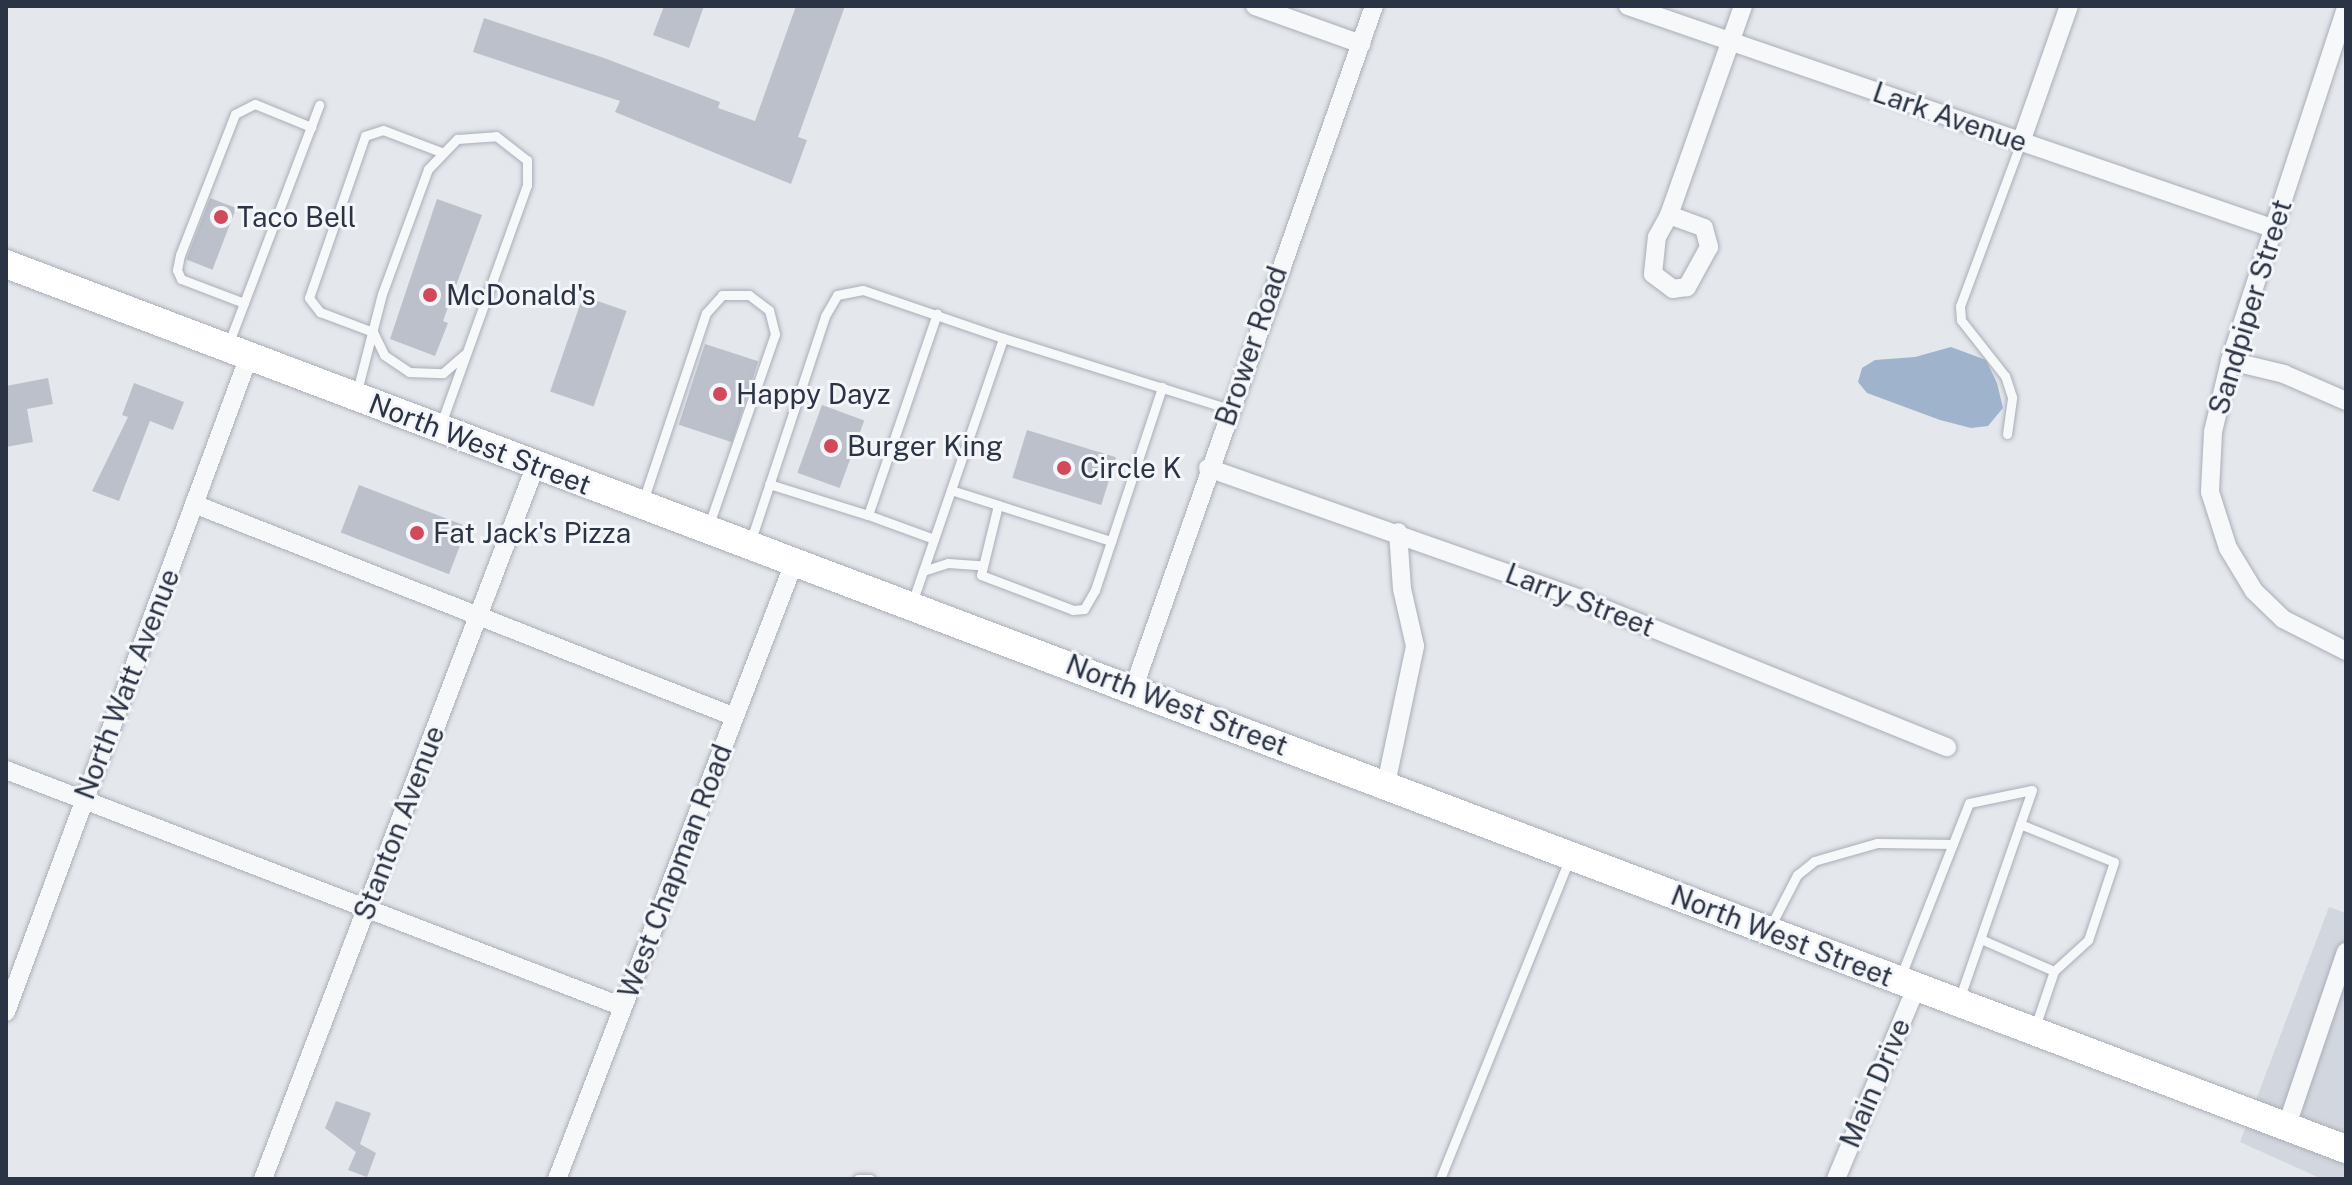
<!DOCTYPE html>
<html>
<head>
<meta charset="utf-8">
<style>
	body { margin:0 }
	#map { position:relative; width:2352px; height:1185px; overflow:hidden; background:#e4e7ec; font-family:"Public Sans",sans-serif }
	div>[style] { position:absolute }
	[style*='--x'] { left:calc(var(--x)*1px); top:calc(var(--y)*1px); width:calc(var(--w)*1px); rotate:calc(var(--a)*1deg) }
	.built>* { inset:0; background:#d2d6de }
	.water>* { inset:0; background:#9fb4cc }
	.building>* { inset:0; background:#bbc0ca; transform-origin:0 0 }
	.roads { filter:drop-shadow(0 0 2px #a9aeb7) drop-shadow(0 0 2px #a9aeb7) }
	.lane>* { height:9px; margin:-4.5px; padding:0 4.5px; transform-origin:4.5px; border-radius:4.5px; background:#f7f8fa }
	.street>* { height:18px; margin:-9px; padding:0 9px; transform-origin:9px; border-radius:9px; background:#f7f8fa }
	.primary>* { height:28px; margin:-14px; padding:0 14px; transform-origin:14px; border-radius:14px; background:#fff }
	.dots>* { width:22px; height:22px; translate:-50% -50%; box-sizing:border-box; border:4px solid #f4f6f9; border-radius:50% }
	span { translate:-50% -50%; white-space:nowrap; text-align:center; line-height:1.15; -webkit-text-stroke:6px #f4f6f9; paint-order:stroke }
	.street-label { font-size:28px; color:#2b3445 }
	.poi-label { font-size:28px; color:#2b3445 }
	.left { translate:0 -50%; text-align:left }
	.frame { position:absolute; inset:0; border:8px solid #2b3445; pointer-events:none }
</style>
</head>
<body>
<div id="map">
	<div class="built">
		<div style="clip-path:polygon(2329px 907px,2346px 913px,2346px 1179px,2322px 1179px,2240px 1142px)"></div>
	</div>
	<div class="water">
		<div style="clip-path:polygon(1951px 347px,1986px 360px,1997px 383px,2003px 408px,1988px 426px,1971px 428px,1940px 420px,1867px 393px,1858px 382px,1862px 368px,1875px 360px,1915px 357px)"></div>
	</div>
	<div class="building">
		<div style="clip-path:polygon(664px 6px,704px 6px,689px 48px,653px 35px)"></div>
		<div style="clip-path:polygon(796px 6px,845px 6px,798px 137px,807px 140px,791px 184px,615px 112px,620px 101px,473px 52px,484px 18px,604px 58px,720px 102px,718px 108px,755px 121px)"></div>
		<div style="left:210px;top:198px;width:28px;height:66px;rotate:21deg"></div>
		<div style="clip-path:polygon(437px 199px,482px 215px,443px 321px,448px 323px,435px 356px,390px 339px)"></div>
		<div style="left:583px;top:296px;width:46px;height:101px;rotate:19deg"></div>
		<div style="left:705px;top:344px;width:56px;height:85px;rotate:18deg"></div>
		<div style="clip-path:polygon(48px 378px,53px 404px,27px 409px,33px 442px,6px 447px,6px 386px)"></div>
		<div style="clip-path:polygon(134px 383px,184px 402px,173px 430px,150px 421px,119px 501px,92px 491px,128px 417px,122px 415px)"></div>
		<div style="left:822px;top:405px;width:45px;height:72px;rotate:20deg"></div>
		<div style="left:1027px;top:430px;width:93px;height:50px;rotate:17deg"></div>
		<div style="left:359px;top:485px;width:116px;height:51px;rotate:21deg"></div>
		<div style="clip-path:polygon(336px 1101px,371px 1113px,360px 1144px,376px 1153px,367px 1177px,348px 1170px,356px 1152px,325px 1128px)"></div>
	</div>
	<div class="roads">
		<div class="lane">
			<div style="--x:441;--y:152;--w:62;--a:-159.2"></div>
			<div style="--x:383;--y:130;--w:19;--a:162"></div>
			<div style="--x:365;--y:136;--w:171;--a:109.1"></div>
			<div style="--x:309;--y:298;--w:18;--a:52"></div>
			<div style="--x:320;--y:312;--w:57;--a:20.7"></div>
			<div style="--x:373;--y:332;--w:25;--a:64"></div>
			<div style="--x:384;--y:355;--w:30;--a:34"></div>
			<div style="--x:409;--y:372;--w:34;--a:2"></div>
			<div style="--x:443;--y:373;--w:28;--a:-41"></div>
			<div style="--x:244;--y:303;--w:67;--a:-159.1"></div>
			<div style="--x:181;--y:279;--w:10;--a:-114"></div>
			<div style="--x:177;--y:270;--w:15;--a:-79"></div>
			<div style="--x:180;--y:255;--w:151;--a:-68.7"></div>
			<div style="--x:235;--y:114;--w:22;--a:-27"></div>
			<div style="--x:255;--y:104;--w:61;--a:22.3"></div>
			<div style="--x:228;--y:345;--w:257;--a:-69.2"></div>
			<div style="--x:356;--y:395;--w:104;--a:-75.6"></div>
			<div style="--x:382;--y:294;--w:133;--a:-69.8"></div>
			<div style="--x:428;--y:169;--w:42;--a:-46"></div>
			<div style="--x:457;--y:139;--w:39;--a:-4"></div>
			<div style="--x:496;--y:136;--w:39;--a:38"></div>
			<div style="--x:527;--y:160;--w:25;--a:90"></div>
			<div style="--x:527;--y:185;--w:256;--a:109.8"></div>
			<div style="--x:2007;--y:434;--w:37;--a:-82"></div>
			<div style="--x:2012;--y:397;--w:22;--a:-108"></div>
			<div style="--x:2005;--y:376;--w:71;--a:-128.2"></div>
			<div style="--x:1961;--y:320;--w:14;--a:-94"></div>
			<div style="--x:1960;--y:306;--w:175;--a:-69.6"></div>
			<div style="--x:769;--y:484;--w:104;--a:17.4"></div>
			<div style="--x:951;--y:490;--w:49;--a:17.7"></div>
			<div style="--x:998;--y:505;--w:72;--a:103.7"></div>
			<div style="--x:981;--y:575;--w:98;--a:20.8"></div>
			<div style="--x:1073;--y:610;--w:11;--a:-5"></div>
			<div style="--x:1084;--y:609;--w:22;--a:-60"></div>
			<div style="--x:1095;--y:590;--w:214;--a:-71.7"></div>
			<div style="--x:643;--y:501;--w:198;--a:-71.5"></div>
			<div style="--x:706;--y:313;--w:24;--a:-48"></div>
			<div style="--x:722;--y:295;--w:27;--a:0"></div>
			<div style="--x:749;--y:295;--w:25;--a:37"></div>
			<div style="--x:769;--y:310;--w:25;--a:76"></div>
			<div style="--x:775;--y:334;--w:204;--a:109.1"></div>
			<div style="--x:998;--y:505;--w:119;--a:17.7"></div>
			<div style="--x:934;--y:539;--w:70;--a:-160"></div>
			<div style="--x:868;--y:515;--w:213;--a:-71.1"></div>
			<div style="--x:750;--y:543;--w:239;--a:-71.7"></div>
			<div style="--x:825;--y:316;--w:24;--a:-60"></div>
			<div style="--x:837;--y:295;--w:26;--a:-11"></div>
			<div style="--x:863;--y:290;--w:148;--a:18.9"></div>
			<div style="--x:923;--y:571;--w:26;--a:-18"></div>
			<div style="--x:948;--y:563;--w:32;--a:4"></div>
			<div style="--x:912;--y:603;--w:280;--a:-71"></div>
			<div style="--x:1003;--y:338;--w:237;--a:17.4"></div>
			<div style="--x:2020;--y:824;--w:101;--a:22"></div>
			<div style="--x:2114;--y:862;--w:82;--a:108.4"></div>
			<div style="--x:2088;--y:940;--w:46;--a:137.6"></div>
			<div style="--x:2054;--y:971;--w:59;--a:108.7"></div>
			<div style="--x:1769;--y:929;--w:61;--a:-62.6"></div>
			<div style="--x:1797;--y:875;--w:22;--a:-39"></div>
			<div style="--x:1814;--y:861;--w:66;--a:-15.9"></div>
			<div style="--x:1877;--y:843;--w:76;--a:0.8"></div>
			<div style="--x:1983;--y:940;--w:77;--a:23.6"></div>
			<div style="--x:1900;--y:978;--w:188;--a:-68.5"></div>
			<div style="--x:1969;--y:803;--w:64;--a:-11.7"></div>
			<div style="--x:2032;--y:790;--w:222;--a:109.2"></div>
			<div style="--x:858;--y:1179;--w:12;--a:0"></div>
			<div style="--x:1440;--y:1179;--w:346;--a:-68"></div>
		</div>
		<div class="street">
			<div style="--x:1255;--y:6;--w:113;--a:19.7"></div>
			<div style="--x:1628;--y:6;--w:681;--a:19.02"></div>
			<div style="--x:2346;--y:8;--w:372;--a:108.2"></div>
			<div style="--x:2230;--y:361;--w:73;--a:103.5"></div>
			<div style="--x:2213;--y:432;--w:60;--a:92.9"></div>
			<div style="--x:2210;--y:492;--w:59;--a:72.2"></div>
			<div style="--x:2228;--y:548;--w:50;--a:58.8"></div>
			<div style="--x:2254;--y:591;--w:40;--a:44"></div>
			<div style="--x:2283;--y:619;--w:71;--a:26.9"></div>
			<div style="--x:2021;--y:142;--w:144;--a:-70.6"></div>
			<div style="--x:1669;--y:215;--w:222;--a:-70.5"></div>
			<div style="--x:1669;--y:215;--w:37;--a:20"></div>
			<div style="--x:1704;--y:228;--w:20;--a:75"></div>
			<div style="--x:1709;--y:247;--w:46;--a:118.8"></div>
			<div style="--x:1687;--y:287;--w:14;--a:172"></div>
			<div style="--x:1673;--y:289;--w:25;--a:-143"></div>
			<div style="--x:1653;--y:274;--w:37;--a:-84"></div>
			<div style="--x:1657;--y:237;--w:25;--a:-61"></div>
			<div style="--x:2230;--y:361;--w:56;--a:13.5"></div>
			<div style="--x:2284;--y:374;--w:68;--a:23.5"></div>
			<div style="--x:1208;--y:468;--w:394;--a:19.4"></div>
			<div style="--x:1580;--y:599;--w:396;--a:22"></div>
			<div style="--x:194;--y:504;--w:581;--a:21.49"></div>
			<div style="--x:1134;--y:687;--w:722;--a:-70.59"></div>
			<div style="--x:6;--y:770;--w:661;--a:21.01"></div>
			<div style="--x:1386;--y:784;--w:141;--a:-78.1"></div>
			<div style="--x:1415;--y:646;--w:58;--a:-102.8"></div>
			<div style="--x:1402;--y:589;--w:57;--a:-94"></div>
			<div style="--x:6;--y:1012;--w:700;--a:-69.67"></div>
			<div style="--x:2287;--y:1125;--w:183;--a:-71.2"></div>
			<div style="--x:263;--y:1179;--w:762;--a:-69.09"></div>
			<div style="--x:557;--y:1179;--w:660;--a:-68.96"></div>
			<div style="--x:1836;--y:1179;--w:207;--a:-67.3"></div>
		</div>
		<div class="primary">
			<div style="--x:6;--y:264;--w:2502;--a:20.72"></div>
		</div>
	</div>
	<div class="dots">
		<div style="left:221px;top:217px;background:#d1495b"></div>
		<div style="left:430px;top:295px;background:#d1495b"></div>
		<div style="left:720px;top:394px;background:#d1495b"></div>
		<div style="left:831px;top:446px;background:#d1495b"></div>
		<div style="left:1064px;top:468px;background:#d1495b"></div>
		<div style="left:417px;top:533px;background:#d1495b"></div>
	</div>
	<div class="street-label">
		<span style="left:1950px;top:117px;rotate:19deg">Lark Avenue</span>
		<span style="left:2250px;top:307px;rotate:-73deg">Sandpiper Street</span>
		<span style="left:1251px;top:346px;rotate:-71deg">Brower Road</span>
		<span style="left:480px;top:444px;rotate:21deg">North West Street</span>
		<span style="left:1580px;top:600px;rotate:21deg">Larry Street</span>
		<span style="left:127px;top:684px;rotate:-69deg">North Watt Avenue</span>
		<span style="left:1177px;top:705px;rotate:21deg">North West Street</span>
		<span style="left:399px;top:823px;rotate:-69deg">Stanton Avenue</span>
		<span style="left:675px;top:871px;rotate:-69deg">West Chapman Road</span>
		<span style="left:1782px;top:936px;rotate:21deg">North West Street</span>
		<span style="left:1875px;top:1083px;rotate:-67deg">Main Drive</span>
	</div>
	<div class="poi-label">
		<span class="left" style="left:237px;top:217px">Taco Bell</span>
		<span class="left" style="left:446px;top:295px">McDonald's</span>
		<span class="left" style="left:736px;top:394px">Happy Dayz</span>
		<span class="left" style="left:847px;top:446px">Burger King</span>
		<span class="left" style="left:1080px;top:468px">Circle K</span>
		<span class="left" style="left:433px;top:533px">Fat Jack's Pizza</span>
	</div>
	<div class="frame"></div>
</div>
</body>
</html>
